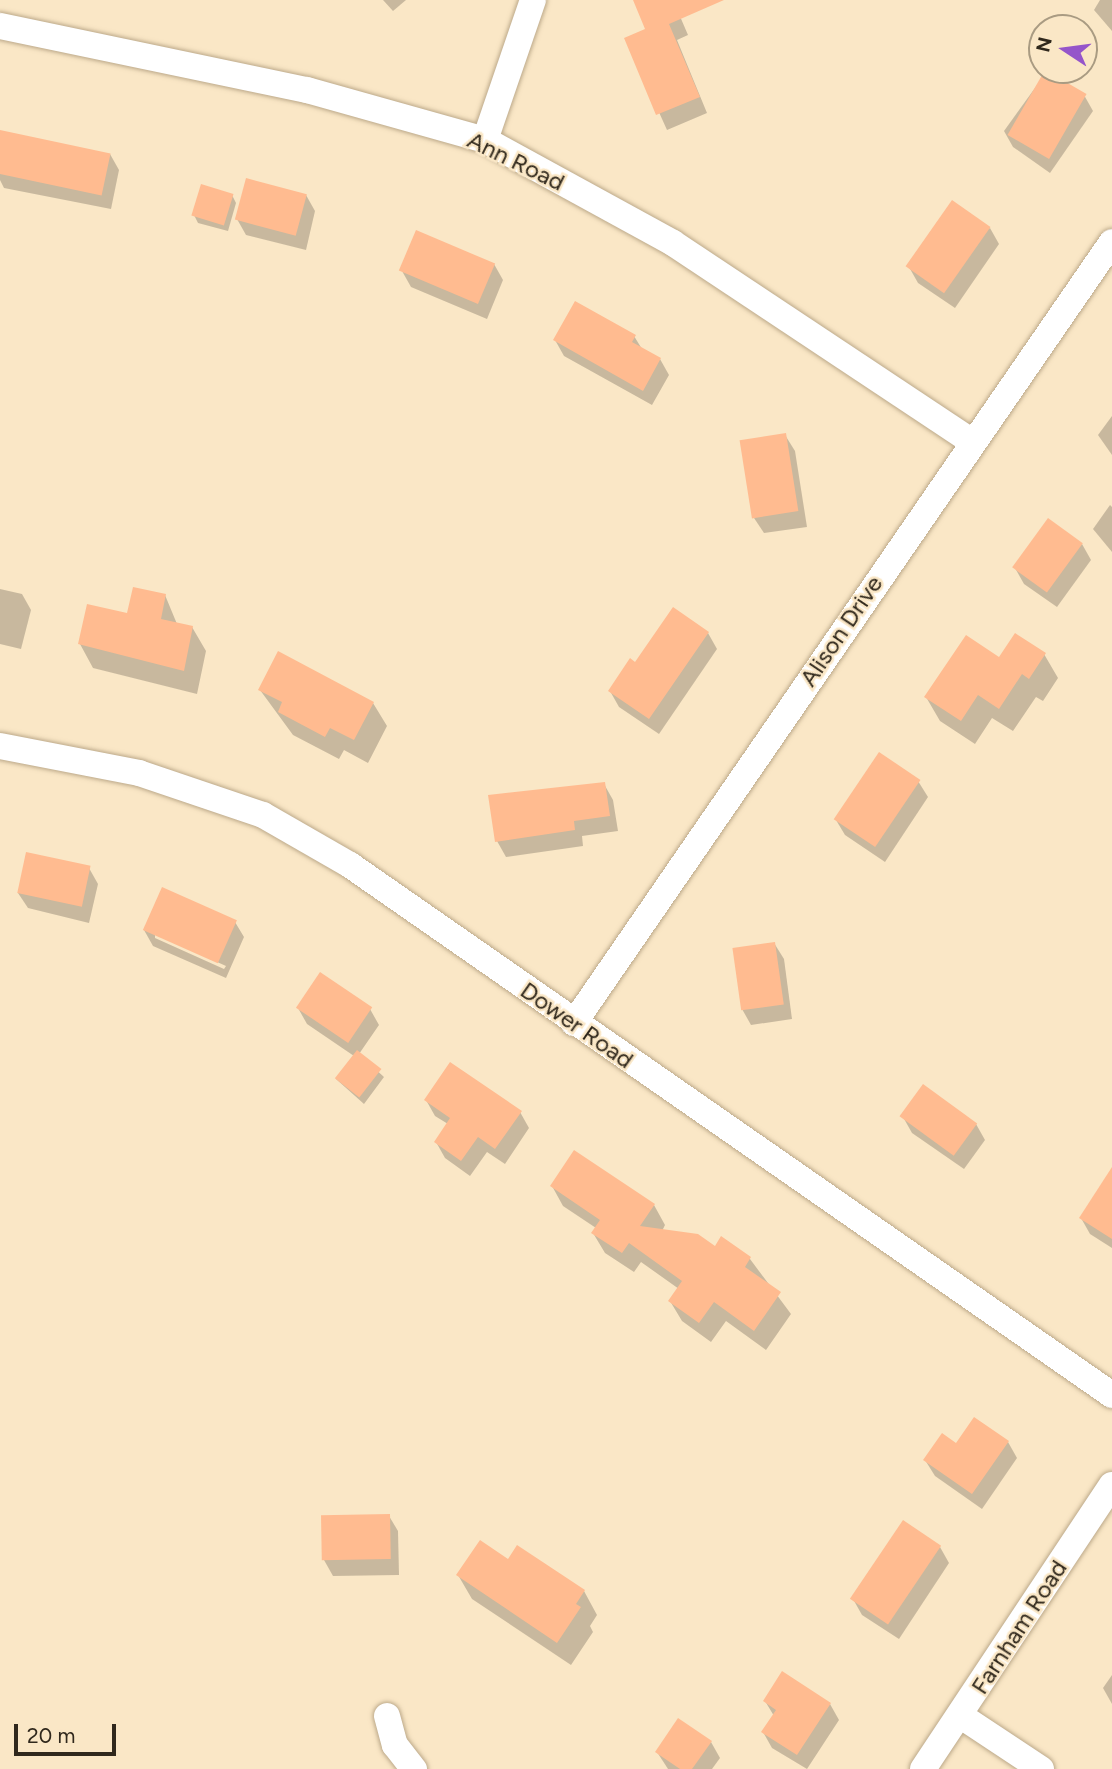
<!DOCTYPE html>
<html>
<head>
<meta charset="utf-8">
<style>
	body { margin:0 }
	#map { position:relative; width:1112px; height:1769px; overflow:hidden; background:#fae7c6; font-family:Figtree,sans-serif }
	div>[style] { position:absolute }
	[style*='--x'] { left:calc(var(--x)*1px); top:calc(var(--y)*1px); width:calc(var(--w)*1px); rotate:calc(var(--a)*1deg) }
	.shadow>* { inset:0; background:#0003 }
	.building>* { inset:0; background:#ffbb90; transform-origin:0 0 }
	.roads { filter:drop-shadow(0 0 2px #bca98a) drop-shadow(0 0 2px #bca98a) }
	.street>* { height:26px; margin:-13px; padding:0 13px; transform-origin:13px; border-radius:13px; background:#fff }
	span { translate:-50% -50%; white-space:nowrap; text-align:center; line-height:1.15; -webkit-text-stroke:5px #fae7c6; paint-order:stroke }
	.street-label { font-size:24px; color:#30281c }
	.north { position:absolute; left:1028px; top:14px; width:70px; height:70px; box-sizing:border-box; background:#fae7c6; border:2px solid #a99b82; border-radius:50%; rotate:283deg; font-size:19px; font-weight:700; line-height:28px; text-align:center; color:#30281c }
	.north::after { content:''; display:block; margin:auto; width:24px; height:32px; background:#9555ca; clip-path:polygon(50% 0,100% 100%,50% 72%,0 100%) }
	.scale { position:absolute; left:14px; top:1724px; width:102px; height:32px; box-sizing:border-box; border:4px solid #30281c; border-top:0; padding-left:9px; font-size:21px; line-height:24px; white-space:nowrap; color:#30281c; -webkit-text-stroke:5px #fae7c6; paint-order:stroke }
</style>
</head>
<body>
<div id="map">
	<div class="shadow">
		<div style="clip-path:polygon(383px 0,406px 0,393px 11px)"></div>
		<div style="clip-path:polygon(645px 0,672px 0,676px 7px,688px 35px,677px 40px,707px 113px,667px 130px,626px 39px,647px 30px)"></div>
		<div style="clip-path:polygon(1100px 0,1112px 0,1112px 31px,1094px 10px)"></div>
		<div style="clip-path:polygon(1048px 70px,1084px 95px,1093px 111px,1050px 173px,1013px 147px,1004px 131px)"></div>
		<div style="clip-path:polygon(0 148px,110px 154px,119px 170px,111px 209px,4px 188px,0 180px)"></div>
		<div style="clip-path:polygon(232px 195px,236px 203px,228px 231px,198px 223px,194px 215px)"></div>
		<div style="clip-path:polygon(306px 195px,315px 211px,306px 250px,246px 235px,237px 219px)"></div>
		<div style="clip-path:polygon(990px 228px,999px 244px,955px 308px,918px 283px,909px 267px)"></div>
		<div style="clip-path:polygon(494px 264px,503px 280px,487px 319px,411px 287px,402px 271px)"></div>
		<div style="clip-path:polygon(634px 336px,642px 349px,660px 359px,669px 375px,652px 405px,564px 356px,555px 340px)"></div>
		<div style="clip-path:polygon(1112px 416px,1112px 455px,1098px 435px)"></div>
		<div style="clip-path:polygon(785px 435px,795px 451px,807px 527px,764px 533px,754px 518px)"></div>
		<div style="clip-path:polygon(1110px 505px,1112px 507px,1112px 552px,1093px 529px)"></div>
		<div style="clip-path:polygon(1082px 544px,1091px 560px,1057px 607px,1024px 584px,1015px 568px)"></div>
		<div style="clip-path:polygon(0 589px,22px 594px,31px 610px,21px 649px,0 644px)"></div>
		<div style="clip-path:polygon(165px 595px,177px 624px,192px 627px,206px 651px,197px 694px,93px 668px,80px 644px)"></div>
		<div style="clip-path:polygon(708px 633px,717px 649px,659px 734px,619px 707px,610px 691px,636px 664px)"></div>
		<div style="clip-path:polygon(1044px 654px,1058px 678px,1043px 701px,1036px 697px,1013px 731px,992px 718px,975px 744px,940px 721px,926px 697px,1000px 659px)"></div>
		<div style="clip-path:polygon(260px 690px,373px 703px,387px 726px,368px 763px,344px 750px,339px 759px,293px 735px)"></div>
		<div style="clip-path:polygon(918px 781px,928px 797px,885px 862px,845px 835px,836px 820px)"></div>
		<div style="clip-path:polygon(604px 784px,613px 800px,618px 831px,582px 836px,583px 846px,506px 857px,497px 841px)"></div>
		<div style="clip-path:polygon(89px 868px,98px 884px,89px 923px,28px 908px,18px 893px)"></div>
		<div style="clip-path:polygon(evenodd,235px 922px,244px 937px,226px 978px,153px 946px,144px 930px,235px 922px,155px 934px,226px 966px,224px 969px,155px 938px,155px 934px)"></div>
		<div style="clip-path:polygon(774px 943px,784px 959px,792px 1019px,751px 1025px,742px 1009px)"></div>
		<div style="clip-path:polygon(298px 1008px,370px 1009px,379px 1025px,359px 1054px,384px 1077px,364px 1104px,336px 1079px,354px 1056px,307px 1024px)"></div>
		<div style="clip-path:polygon(426px 1100px,520px 1112px,529px 1128px,505px 1164px,487px 1152px,470px 1176px,445px 1158px,436px 1142px,448px 1124px,435px 1116px)"></div>
		<div style="clip-path:polygon(903px 1117px,976px 1124px,985px 1140px,964px 1169px,912px 1133px)"></div>
		<div style="clip-path:polygon(1112px 1170px,1112px 1248px,1090px 1234px,1081px 1218px)"></div>
		<div style="clip-path:polygon(552px 1186px,654px 1205px,665px 1225px,662px 1231px,750px 1259px,791px 1314px,766px 1350px,726px 1321px,711px 1342px,682px 1321px,670px 1301px,679px 1289px,641px 1262px,634px 1272px,605px 1253px,593px 1233px,596px 1228px,563px 1206px)"></div>
		<div style="clip-path:polygon(1008px 1442px,1017px 1458px,982px 1509px,935px 1476px,925px 1460px,956px 1445px)"></div>
		<div style="clip-path:polygon(389px 1516px,398px 1531px,399px 1575px,333px 1576px,324px 1560px,323px 1517px)"></div>
		<div style="clip-path:polygon(940px 1547px,949px 1563px,899px 1639px,862px 1615px,853px 1599px)"></div>
		<div style="clip-path:polygon(509px 1561px,584px 1591px,597px 1615px,590px 1626px,593px 1632px,571px 1665px,472px 1599px,458px 1575px)"></div>
		<div style="clip-path:polygon(1112px 1675px,1112px 1704px,1103px 1688px)"></div>
		<div style="clip-path:polygon(765px 1701px,830px 1704px,839px 1720px,807px 1769px,772px 1748px,763px 1732px,774px 1716px)"></div>
		<div style="clip-path:polygon(711px 1742px,720px 1758px,712px 1769px,668px 1769px,657px 1752px)"></div>
	</div>
	<div class="building">
		<div style="clip-path:polygon(633px 0,724px 0,669px 24px,700px 97px,656px 115px,624px 38px,645px 29px)"></div>
		<div style="left:1045px;top:70px;width:48px;height:75px;rotate:30deg"></div>
		<div style="left:0;top:130px;width:113px;height:43px;rotate:12deg"></div>
		<div style="left:246px;top:178px;width:63px;height:43px;rotate:15deg"></div>
		<div style="left:201px;top:184px;width:34px;height:33px;rotate:17deg"></div>
		<div style="left:952px;top:200px;width:47px;height:81px;rotate:35deg"></div>
		<div style="left:416px;top:230px;width:86px;height:44px;rotate:23deg"></div>
		<div style="clip-path:polygon(575px 301px,636px 335px,632px 342px,661px 358px,643px 391px,553px 340px)"></div>
		<div style="left:786px;top:433px;width:79px;height:47px;rotate:81deg"></div>
		<div style="left:1048px;top:518px;width:43px;height:61px;rotate:36deg"></div>
		<div style="clip-path:polygon(133px 587px,166px 594px,161px 619px,193px 626px,184px 671px,78px 644px,87px 604px,127px 613px)"></div>
		<div style="clip-path:polygon(673px 607px,709px 632px,649px 719px,608px 691px,630px 658px,635px 662px)"></div>
		<div style="clip-path:polygon(1015px 633px,1046px 653px,1029px 679px,1022px 674px,999px 709px,978px 695px,961px 721px,924px 697px,966px 635px,999px 657px)"></div>
		<div style="clip-path:polygon(278px 651px,374px 702px,354px 740px,330px 728px,325px 737px,278px 712px,282px 702px,258px 690px)"></div>
		<div style="left:879px;top:752px;width:50px;height:81px;rotate:34deg"></div>
		<div style="clip-path:polygon(605px 782px,610px 816px,574px 821px,575px 830px,495px 842px,488px 795px)"></div>
		<div style="left:26px;top:852px;width:66px;height:42px;rotate:12deg"></div>
		<div style="left:162px;top:887px;width:82px;height:47px;rotate:24deg"></div>
		<div style="left:775px;top:942px;width:63px;height:43px;rotate:82deg"></div>
		<div style="left:320px;top:972px;width:63px;height:43px;rotate:34deg"></div>
		<div style="left:357px;top:1050px;width:31px;height:36px;rotate:38deg"></div>
		<div style="clip-path:polygon(450px 1062px,522px 1111px,495px 1149px,478px 1137px,461px 1161px,434px 1142px,450px 1118px,424px 1100px)"></div>
		<div style="left:923px;top:1084px;width:67px;height:40px;rotate:36deg"></div>
		<div style="clip-path:polygon(574px 1150px,655px 1204px,640px 1226px,698px 1234px,715px 1246px,721px 1236px,751px 1257px,745px 1267px,781px 1292px,754px 1331px,714px 1302px,699px 1323px,668px 1301px,682px 1281px,629px 1243px,622px 1253px,591px 1233px,600px 1220px,550px 1186px)"></div>
		<div style="clip-path:polygon(1112px 1167px,1112px 1239px,1079px 1218px)"></div>
		<div style="clip-path:polygon(974px 1417px,1009px 1441px,972px 1494px,923px 1460px,942px 1433px,956px 1443px)"></div>
		<div style="left:390px;top:1514px;width:45px;height:69px;rotate:89deg"></div>
		<div style="left:903px;top:1520px;width:46px;height:95px;rotate:34deg"></div>
		<div style="clip-path:polygon(480px 1540px,508px 1559px,517px 1545px,585px 1590px,576px 1604px,581px 1607px,557px 1643px,456px 1575px)"></div>
		<div style="clip-path:polygon(782px 1671px,831px 1703px,797px 1755px,761px 1732px,776px 1710px,763px 1701px)"></div>
		<div style="clip-path:polygon(678px 1718px,712px 1741px,692px 1769px,680px 1769px,655px 1752px)"></div>
	</div>
	<div class="roads">
		<div class="street">
			<div style="--x:0;--y:26;--w:314;--a:11.8"></div>
			<div style="--x:307;--y:90;--w:185;--a:15.7"></div>
			<div style="--x:485;--y:140;--w:214;--a:28.7"></div>
			<div style="--x:673;--y:243;--w:358;--a:33.6"></div>
			<div style="--x:485;--y:140;--w:148;--a:-71.1"></div>
			<div style="--x:0;--y:746;--w:142;--a:11"></div>
			<div style="--x:139;--y:773;--w:131;--a:18.7"></div>
			<div style="--x:263;--y:815;--w:100;--a:29.9"></div>
			<div style="--x:350;--y:865;--w:928;--a:34.82"></div>
			<div style="--x:574;--y:1023;--w:948;--a:-55.44"></div>
			<div style="--x:387;--y:1716;--w:30;--a:75"></div>
			<div style="--x:395;--y:1745;--w:31;--a:52"></div>
			<div style="--x:961;--y:1716;--w:96;--a:33.5"></div>
			<div style="--x:923;--y:1769;--w:341;--a:-56.4"></div>
		</div>
	</div>
	<div class="street-label">
		<span style="left:516px;top:161px;rotate:26deg">Ann Road</span>
		<span style="left:841px;top:631px;rotate:-56deg">Alison Drive</span>
		<span style="left:577px;top:1025px;rotate:35deg">Dower Road</span>
		<span style="left:1019px;top:1627px;rotate:-57deg">Farnham Road</span>
	</div>
	<div class="north">N</div>
	<div class="scale">20 m</div>
</div>
</body>
</html>
